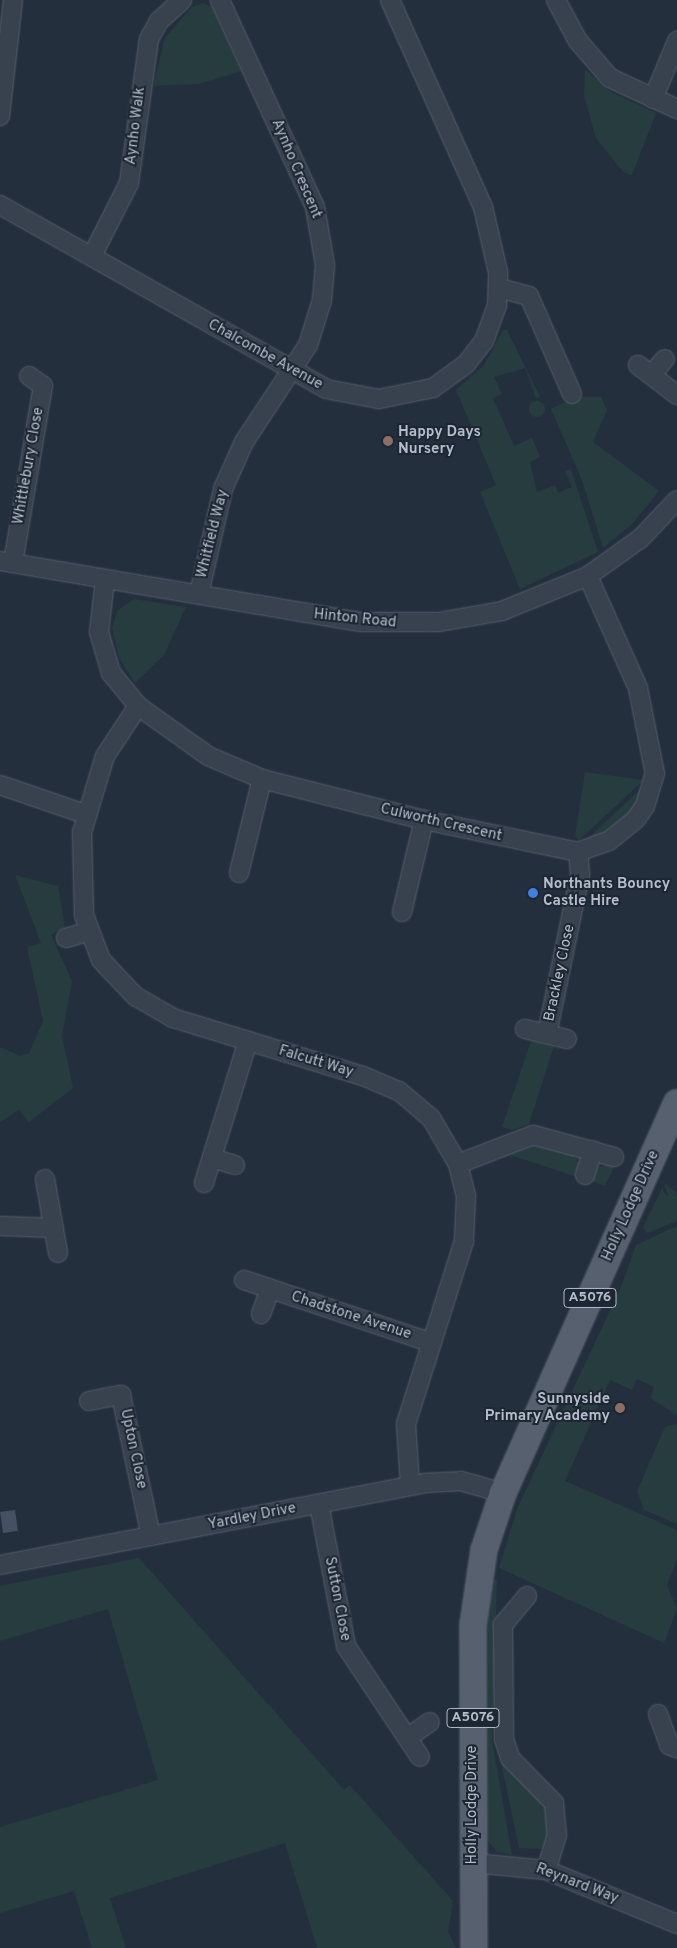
<!DOCTYPE html>
<html>
<head>
<meta charset="utf-8">
<style>
	body { margin:0 }
	#map { position:relative; width:677px; height:1948px; overflow:hidden; background:#242f3e; font-family:Overpass,sans-serif }
	div>[style] { position:absolute }
	[style*='--x'] { left:calc(var(--x)*1px); top:calc(var(--y)*1px); width:calc(var(--w)*1px); rotate:calc(var(--a)*1deg) }
	.green>* { inset:0; background:#263c3f }
	.round { border-radius:50% }
	.building>* { inset:0; background:#455162; transform-origin:0 0 }
	.roads { filter:drop-shadow(0 0 1px #565f6c) drop-shadow(0 0 1px #565f6c) }
	.street>* { height:18px; margin:-9px; padding:0 9px; transform-origin:9px; border-radius:9px; background:#38414e }
	.primary>* { height:26px; margin:-13px; padding:0 13px; transform-origin:13px; border-radius:13px; background:#56606e }
	.dots>* { width:14px; height:14px; translate:-50% -50%; box-sizing:border-box; border:2px solid #1d2633; border-radius:50% }
	span { translate:-50% -50%; white-space:nowrap; text-align:center; line-height:1.15; -webkit-text-stroke:4px #1d2633; paint-order:stroke }
	.shield-label span { padding:1px 4px; background:#1d2633; border:1px solid; border-radius:4px; -webkit-text-stroke-width:0 }
	.shield-label { font-size:14px; color:#b4bcc9; font-weight:700 }
	.street-label { font-size:15px; color:#b4bcc9 }
	.poi-label { font-size:15px; color:#b4bcc9; font-weight:700 }
	.left { translate:0 -50%; text-align:left }
	.right { translate:-100% -50%; text-align:right }
</style>
</head>
<body>
<div id="map">
	<div class="green">
		<div style="clip-path:polygon(203px 3px,212px 7px,241px 71px,199px 84px,153px 86px,165px 38px,192px 7px)"></div>
		<div style="clip-path:polygon(585px 69px,609px 91px,656px 113px,632px 175px,623px 172px,596px 138px,584px 96px)"></div>
		<div style="clip-path:polygon(503px 330px,507px 330px,540px 397px,536px 398px,525px 368px,494px 377px,502px 394px,493px 398px,514px 446px,532px 438px,540px 457px,530px 462px,537px 492px,555px 485px,558px 493px,572px 487px,565px 471px,571px 469px,598px 552px,520px 589px,480px 492px,496px 485px,456px 390px,484px 365px)"></div>
		<div style="clip-path:polygon(574px 397px,601px 397px,607px 410px,593px 442px,659px 491px,631px 525px,603px 548px,582px 480px,551px 409px)"></div>
		<div class="round" style="left:529px;top:401px;width:16px;height:16px"></div>
		<div style="clip-path:polygon(134px 599px,186px 607px,164px 655px,135px 683px,119px 658px,112px 628px,117px 611px)"></div>
		<div style="clip-path:polygon(585px 772px,644px 780px,579px 840px,575px 836px)"></div>
		<div style="clip-path:polygon(646px 784px,639px 802px,618px 827px,582px 844px)"></div>
		<div style="clip-path:polygon(15px 875px,58px 886px,65px 927px,51px 935px,72px 981px,62px 1036px,73px 1088px,29px 1122px,19px 1110px,0 1122px,0 1047px,20px 1056px,29px 1053px,43px 1021px,27px 947px,41px 943px)"></div>
		<div style="clip-path:polygon(531px 1041px,554px 1046px,529px 1124px,512px 1130px,502px 1127px)"></div>
		<div style="clip-path:polygon(536px 1142px,571px 1152px,579px 1163px,577px 1177px,504px 1153px)"></div>
		<div style="clip-path:polygon(607px 1164px,615px 1165px,605px 1186px,591px 1181px,596px 1169px)"></div>
		<div style="clip-path:polygon(664px 1183px,677px 1193px,677px 1221px,647px 1233px,643px 1228px,663px 1186px,663px 1191px,668px 1196px)"></div>
		<div style="clip-path:polygon(677px 1226px,677px 1415px,650px 1398px,654px 1387px,637px 1379px,632px 1390px,610px 1380px,565px 1481px,677px 1530px,677px 1559px,667px 1585px,677px 1609px,664px 1643px,499px 1568px,517px 1509px,621px 1287px,636px 1245px)"></div>
		<div style="clip-path:polygon(676px 1424px,677px 1425px,677px 1524px,644px 1510px,637px 1491px,665px 1427px)"></div>
		<div style="clip-path:polygon(139px 1558px,344px 1790px,350px 1785px,453px 1901px,448px 1932px,456px 1948px,317px 1948px,285px 1843px,110px 1898px,126px 1948px,92px 1948px,74px 1891px,0 1913px,0 1827px,158px 1780px,108px 1609px,0 1641px,0 1586px)"></div>
		<div style="clip-path:polygon(488px 1577px,497px 1580px,492px 1740px,512px 1855px,497px 1852px,484px 1835px,483px 1638px)"></div>
		<div style="clip-path:polygon(499px 1753px,545px 1800px,551px 1829px,542px 1849px,519px 1848px)"></div>
	</div>
	<div class="building">
		<div style="left:15px;top:1510px;width:21px;height:15px;rotate:82deg"></div>
	</div>
	<div class="roads">
		<div class="street">
			<div style="--x:556;--y:0;--w:47;--a:61.8"></div>
			<div style="--x:578;--y:41;--w:49;--a:49.1"></div>
			<div style="--x:610;--y:78;--w:74;--a:24.8"></div>
			<div style="--x:653;--y:99;--w:63;--a:-67.5"></div>
			<div style="--x:0;--y:116;--w:117;--a:-83.6"></div>
			<div style="--x:0;--y:205;--w:374;--a:29.4"></div>
			<div style="--x:326;--y:389;--w:54;--a:10.7"></div>
			<div style="--x:379;--y:399;--w:55;--a:-11.5"></div>
			<div style="--x:433;--y:388;--w:41;--a:-36"></div>
			<div style="--x:466;--y:364;--w:29;--a:-52"></div>
			<div style="--x:484;--y:341;--w:37;--a:-70"></div>
			<div style="--x:497;--y:306;--w:34;--a:-88"></div>
			<div style="--x:498;--y:272;--w:67;--a:-103"></div>
			<div style="--x:483;--y:207;--w:227;--a:-114.2"></div>
			<div style="--x:92;--y:256;--w:82;--a:-63.1"></div>
			<div style="--x:129;--y:183;--w:145;--a:-82.1"></div>
			<div style="--x:149;--y:39;--w:21;--a:-61"></div>
			<div style="--x:159;--y:21;--w:31;--a:-42"></div>
			<div style="--x:499;--y:288;--w:31;--a:15"></div>
			<div style="--x:529;--y:296;--w:107;--a:66.3"></div>
			<div style="--x:638;--y:365;--w:49;--a:37.6"></div>
			<div style="--x:651;--y:375;--w:21;--a:-49"></div>
			<div style="--x:0;--y:561;--w:366;--a:9.6"></div>
			<div style="--x:361;--y:622;--w:78;--a:0"></div>
			<div style="--x:439;--y:622;--w:64;--a:-9.9"></div>
			<div style="--x:502;--y:611;--w:93;--a:-22.1"></div>
			<div style="--x:588;--y:576;--w:65;--a:-35.6"></div>
			<div style="--x:641;--y:538;--w:52;--a:-46.5"></div>
			<div style="--x:13;--y:563;--w:180;--a:-80.4"></div>
			<div style="--x:43;--y:386;--w:17;--a:-144"></div>
			<div style="--x:105;--y:580;--w:52;--a:96.6"></div>
			<div style="--x:99;--y:632;--w:43;--a:73.7"></div>
			<div style="--x:111;--y:673;--w:43;--a:50.7"></div>
			<div style="--x:138;--y:706;--w:86;--a:35.5"></div>
			<div style="--x:208;--y:756;--w:59;--a:23.1"></div>
			<div style="--x:262;--y:779;--w:167;--a:14.2"></div>
			<div style="--x:424;--y:820;--w:157;--a:11.7"></div>
			<div style="--x:578;--y:852;--w:33;--a:-20"></div>
			<div style="--x:609;--y:841;--w:35;--a:-39"></div>
			<div style="--x:636;--y:819;--w:16;--a:-55"></div>
			<div style="--x:645;--y:806;--w:34;--a:-73"></div>
			<div style="--x:655;--y:774;--w:88;--a:-101.2"></div>
			<div style="--x:638;--y:688;--w:123;--a:-114.1"></div>
			<div style="--x:199;--y:594;--w:108;--a:-77.1"></div>
			<div style="--x:223;--y:489;--w:51;--a:-65.9"></div>
			<div style="--x:244;--y:442;--w:116;--a:-56.6"></div>
			<div style="--x:308;--y:345;--w:47;--a:-72.7"></div>
			<div style="--x:322;--y:300;--w:35;--a:-85"></div>
			<div style="--x:325;--y:265;--w:59;--a:-99.8"></div>
			<div style="--x:315;--y:207;--w:228;--a:-114.7"></div>
			<div style="--x:138;--y:706;--w:60;--a:123.4"></div>
			<div style="--x:105;--y:756;--w:79;--a:106.8"></div>
			<div style="--x:82;--y:832;--w:83;--a:88.6"></div>
			<div style="--x:84;--y:915;--w:48;--a:69.3"></div>
			<div style="--x:101;--y:960;--w:50;--a:46.6"></div>
			<div style="--x:135;--y:996;--w:44;--a:30.1"></div>
			<div style="--x:173;--y:1018;--w:199;--a:17"></div>
			<div style="--x:363;--y:1076;--w:39;--a:23"></div>
			<div style="--x:399;--y:1091;--w:42;--a:40.2"></div>
			<div style="--x:431;--y:1118;--w:53;--a:59.6"></div>
			<div style="--x:458;--y:1164;--w:32;--a:76"></div>
			<div style="--x:466;--y:1195;--w:46;--a:92.5"></div>
			<div style="--x:464;--y:1241;--w:192;--a:107.6"></div>
			<div style="--x:406;--y:1424;--w:61;--a:86.2"></div>
			<div style="--x:0;--y:785;--w:90;--a:18.8"></div>
			<div style="--x:239;--y:873;--w:97;--a:-76.3"></div>
			<div style="--x:402;--y:912;--w:95;--a:-76.6"></div>
			<div style="--x:66;--y:938;--w:22;--a:-16"></div>
			<div style="--x:525;--y:1029;--w:43;--a:13.4"></div>
			<div style="--x:547;--y:1034;--w:163;--a:-78.3"></div>
			<div style="--x:580;--y:874;--w:22;--a:-95"></div>
			<div style="--x:212;--y:1158;--w:24;--a:17"></div>
			<div style="--x:458;--y:1164;--w:80;--a:-21.1"></div>
			<div style="--x:533;--y:1135;--w:84;--a:15.2"></div>
			<div style="--x:585;--y:1175;--w:26;--a:-72"></div>
			<div style="--x:45;--y:1179;--w:75;--a:80"></div>
			<div style="--x:204;--y:1183;--w:149;--a:-72.8"></div>
			<div style="--x:0;--y:1226;--w:54;--a:2.1"></div>
			<div style="--x:244;--y:1280;--w:198;--a:18.5"></div>
			<div style="--x:261;--y:1314;--w:27;--a:-70"></div>
			<div style="--x:89;--y:1401;--w:33;--a:-11"></div>
			<div style="--x:121;--y:1395;--w:144;--a:78"></div>
			<div style="--x:319;--y:1504;--w:145;--a:79.2"></div>
			<div style="--x:346;--y:1646;--w:133;--a:56.3"></div>
			<div style="--x:0;--y:1565;--w:433;--a:-10.9"></div>
			<div style="--x:425;--y:1483;--w:36;--a:-3"></div>
			<div style="--x:461;--y:1481;--w:44;--a:15.9"></div>
			<div style="--x:527;--y:1596;--w:38;--a:130"></div>
			<div style="--x:503;--y:1625;--w:114;--a:89.5"></div>
			<div style="--x:504;--y:1739;--w:20;--a:72"></div>
			<div style="--x:510;--y:1758;--w:63;--a:45.6"></div>
			<div style="--x:554;--y:1803;--w:32;--a:85"></div>
			<div style="--x:557;--y:1835;--w:37;--a:107"></div>
			<div style="--x:658;--y:1714;--w:33;--a:70"></div>
			<div style="--x:669;--y:1745;--w:9;--a:21"></div>
			<div style="--x:410;--y:1736;--w:24;--a:-35"></div>
			<div style="--x:473;--y:1863;--w:73;--a:5.5"></div>
			<div style="--x:546;--y:1870;--w:142;--a:22.4"></div>
		</div>
		<div class="primary">
			<div style="--x:474;--y:1948;--w:323;--a:-90.2"></div>
			<div style="--x:473;--y:1625;--w:76;--a:-81.7"></div>
			<div style="--x:484;--y:1550;--w:60;--a:-71.6"></div>
			<div style="--x:503;--y:1493;--w:427;--a:-66"></div>
		</div>
	</div>
	<div class="dots">
		<div style="left:388px;top:441px;background:#8d6e63"></div>
		<div style="left:533px;top:893px;background:#3f7fe0"></div>
		<div style="left:620px;top:1408px;background:#8d6e63"></div>
	</div>
	<div class="shield-label">
		<span style="left:590px;top:1298px">A5076</span>
		<span style="left:473px;top:1718px">A5076</span>
	</div>
	<div class="street-label">
		<span style="left:136px;top:126px;rotate:-83deg">Aynho Walk</span>
		<span style="left:296px;top:169px;rotate:67deg">Aynho Crescent</span>
		<span style="left:265px;top:355px;rotate:29deg">Chalcombe Avenue</span>
		<span style="left:29px;top:466px;rotate:-80deg">Whittlebury Close</span>
		<span style="left:213px;top:534px;rotate:-76deg">Whitfield Way</span>
		<span style="left:355px;top:619px;rotate:6deg">Hinton Road</span>
		<span style="left:441px;top:823px;rotate:13deg">Culworth Crescent</span>
		<span style="left:560px;top:973px;rotate:-78deg">Brackley Close</span>
		<span style="left:316px;top:1062px;rotate:17deg">Falcutt Way</span>
		<span style="left:631px;top:1206px;rotate:-66deg">Holly Lodge Drive</span>
		<span style="left:351px;top:1316px;rotate:18deg">Chadstone Avenue</span>
		<span style="left:133px;top:1449px;rotate:78deg">Upton Close</span>
		<span style="left:252px;top:1517px;rotate:-11deg">Yardley Drive</span>
		<span style="left:337px;top:1599px;rotate:79deg">Sutton Close</span>
		<span style="left:473px;top:1805px;rotate:-90deg">Holly Lodge Drive</span>
		<span style="left:577px;top:1884px;rotate:21deg">Reynard Way</span>
	</div>
	<div class="poi-label">
		<span class="left" style="left:398px;top:441px">Happy Days<br>Nursery</span>
		<span class="left" style="left:543px;top:893px">Northants Bouncy<br>Castle Hire</span>
		<span class="right" style="left:610px;top:1408px">Sunnyside<br>Primary Academy</span>
	</div>
</div>
</body>
</html>
